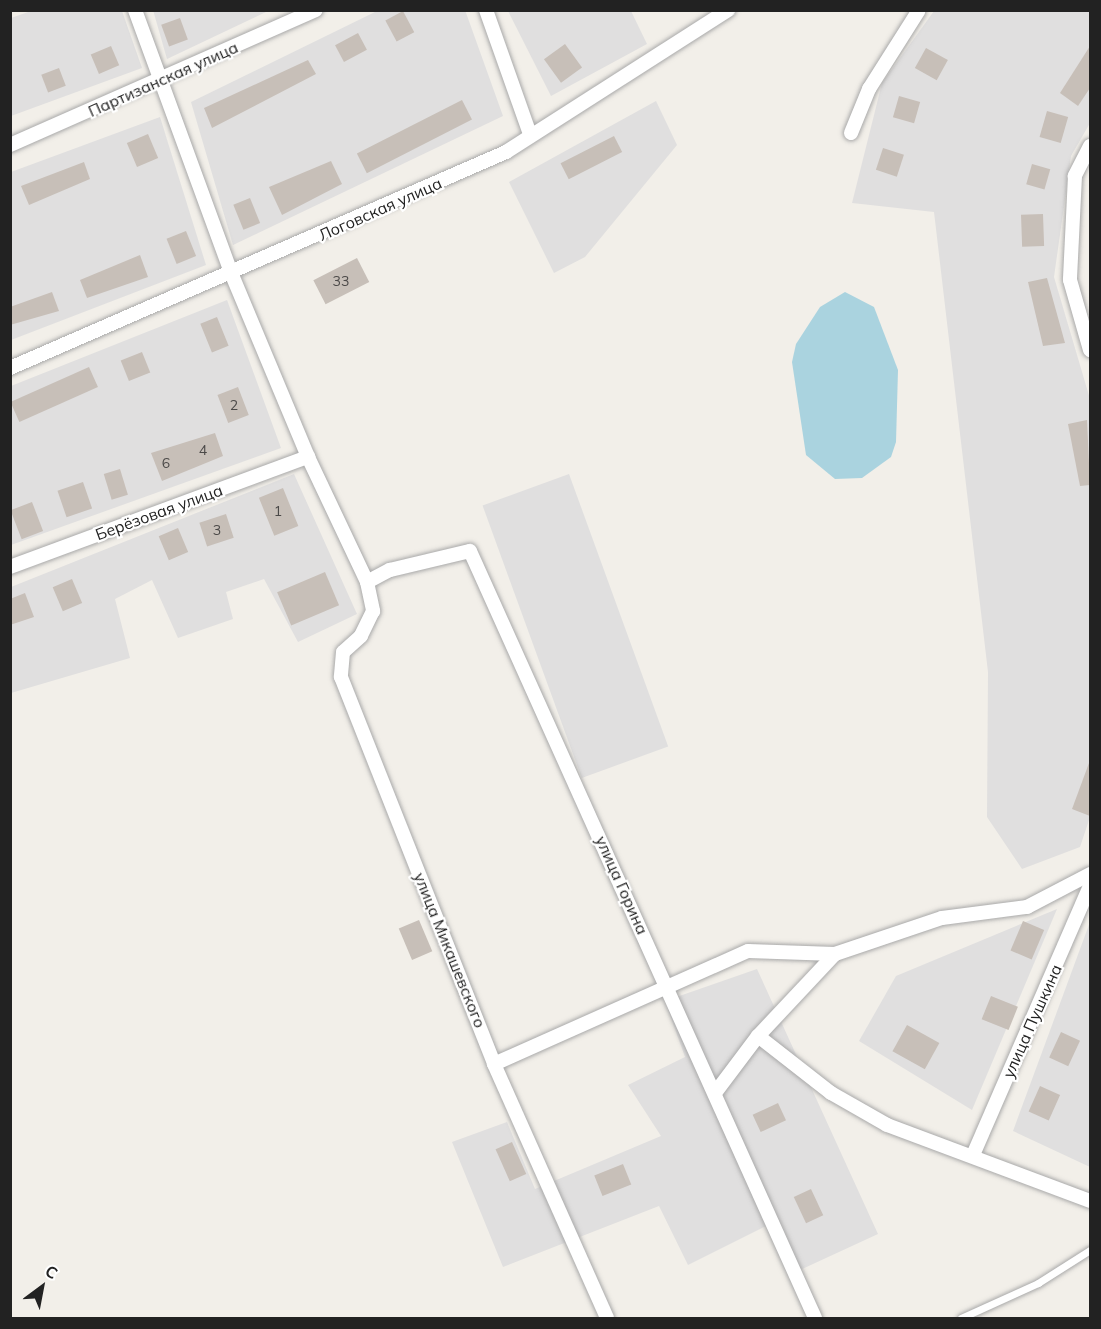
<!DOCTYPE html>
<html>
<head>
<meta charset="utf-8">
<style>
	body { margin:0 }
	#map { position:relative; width:1101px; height:1329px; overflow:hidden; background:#f2efe9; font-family:Mulish,sans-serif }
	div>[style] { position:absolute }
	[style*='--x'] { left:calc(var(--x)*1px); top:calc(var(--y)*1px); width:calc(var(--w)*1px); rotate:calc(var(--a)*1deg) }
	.residential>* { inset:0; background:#e0dfdf; transform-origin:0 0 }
	.water>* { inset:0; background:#aad3df }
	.building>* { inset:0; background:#c7bfb8; transform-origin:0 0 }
	.roads { filter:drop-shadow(0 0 2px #a9a9a9) drop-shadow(0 0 2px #a9a9a9) }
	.service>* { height:7px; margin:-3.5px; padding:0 3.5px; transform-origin:3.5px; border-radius:3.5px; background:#fff }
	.minor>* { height:14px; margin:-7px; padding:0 7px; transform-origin:7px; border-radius:7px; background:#fff }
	span { translate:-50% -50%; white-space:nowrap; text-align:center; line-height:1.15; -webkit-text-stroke:4.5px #fff; paint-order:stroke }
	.number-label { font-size:14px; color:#4b4948 }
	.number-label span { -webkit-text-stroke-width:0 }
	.street-label { font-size:16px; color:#222 }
	.frame { position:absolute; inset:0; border:12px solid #222; pointer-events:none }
	.north { position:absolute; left:12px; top:1257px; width:60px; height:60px; -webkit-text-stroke:4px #fff; paint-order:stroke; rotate:32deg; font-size:16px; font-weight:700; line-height:24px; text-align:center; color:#222 }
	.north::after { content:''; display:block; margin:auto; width:21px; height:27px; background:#222; clip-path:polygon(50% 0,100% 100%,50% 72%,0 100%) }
</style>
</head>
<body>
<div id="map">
	<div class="residential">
		<div style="clip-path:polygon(153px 10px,268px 11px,167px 59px)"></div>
		<div style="clip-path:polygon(465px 10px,503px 116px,233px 245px,191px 102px,377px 11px)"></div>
		<div style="clip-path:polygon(31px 11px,122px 11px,142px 68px,11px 116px,11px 18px)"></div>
		<div style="clip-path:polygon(508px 11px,631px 11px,647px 44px,551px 96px)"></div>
		<div style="clip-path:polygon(934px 11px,1090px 11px,1090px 123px,1071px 156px,1054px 277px,1090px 399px,1090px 817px,1080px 847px,1022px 869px,987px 817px,988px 672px,934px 212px,852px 203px,882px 83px)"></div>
		<div style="clip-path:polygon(656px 101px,677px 145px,585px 257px,554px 273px,509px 182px)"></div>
		<div style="clip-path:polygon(160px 117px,206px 265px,11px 340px,11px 172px)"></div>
		<div style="clip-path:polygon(227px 300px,281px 448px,11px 545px,11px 386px)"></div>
		<div style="clip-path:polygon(294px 474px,357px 614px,298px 642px,264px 579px,226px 592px,233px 619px,178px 638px,152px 580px,115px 599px,130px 658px,11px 693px,11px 587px)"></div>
		<div style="left:569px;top:474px;width:290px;height:92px;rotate:70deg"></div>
		<div style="clip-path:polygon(1057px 909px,972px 1110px,859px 1041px,896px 976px)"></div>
		<div style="clip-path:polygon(1090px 922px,1090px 1167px,1013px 1131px)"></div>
		<div style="clip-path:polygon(757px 969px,878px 1234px,800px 1270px,776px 1221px,688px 1265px,659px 1206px,503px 1267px,452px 1142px,507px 1122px,535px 1189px,661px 1136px,628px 1085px,685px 1057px,665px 1001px)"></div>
	</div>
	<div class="water">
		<div style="clip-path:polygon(845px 292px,874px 307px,898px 370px,896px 442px,891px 457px,862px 478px,835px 479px,806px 455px,792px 362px,796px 344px,820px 307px)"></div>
	</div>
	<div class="building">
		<div style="left:403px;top:11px;width:24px;height:20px;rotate:62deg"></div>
		<div style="left:180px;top:18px;width:23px;height:20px;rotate:70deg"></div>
		<div style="left:358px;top:33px;width:19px;height:26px;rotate:62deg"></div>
		<div style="left:565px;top:44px;width:29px;height:26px;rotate:54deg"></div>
		<div style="left:111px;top:46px;width:21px;height:22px;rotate:67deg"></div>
		<div style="clip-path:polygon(1090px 46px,1090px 88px,1078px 106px,1060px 93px)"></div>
		<div style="left:926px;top:48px;width:25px;height:23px;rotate:29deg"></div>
		<div style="clip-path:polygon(308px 60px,316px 74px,212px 128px,204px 108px)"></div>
		<div style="left:59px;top:68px;width:19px;height:19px;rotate:69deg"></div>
		<div style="left:899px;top:96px;width:22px;height:22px;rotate:16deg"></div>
		<div style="left:462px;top:100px;width:22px;height:118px;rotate:63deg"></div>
		<div style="left:1047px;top:111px;width:22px;height:27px;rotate:16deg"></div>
		<div style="left:148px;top:134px;width:26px;height:23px;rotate:67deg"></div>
		<div style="left:614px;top:136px;width:18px;height:60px;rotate:63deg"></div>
		<div style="left:883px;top:148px;width:22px;height:23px;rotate:18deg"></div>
		<div style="clip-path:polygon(331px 161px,342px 184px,282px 215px,269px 187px)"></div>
		<div style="clip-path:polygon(84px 162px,90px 179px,29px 205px,21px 186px)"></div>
		<div style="left:1032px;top:164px;width:19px;height:21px;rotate:16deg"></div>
		<div style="left:250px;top:198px;width:27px;height:18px;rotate:68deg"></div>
		<div style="left:1043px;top:214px;width:32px;height:22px;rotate:88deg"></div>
		<div style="left:186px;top:231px;width:27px;height:21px;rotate:68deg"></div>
		<div style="clip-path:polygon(140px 255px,148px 277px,87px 298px,80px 280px)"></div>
		<div style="left:357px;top:258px;width:27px;height:49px;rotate:63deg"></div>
		<div style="clip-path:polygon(1047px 278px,1065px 343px,1043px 346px,1028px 282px)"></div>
		<div style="clip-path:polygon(52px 292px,59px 311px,10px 325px,10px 307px)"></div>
		<div style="left:217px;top:317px;width:31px;height:18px;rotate:68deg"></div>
		<div style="left:142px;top:352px;width:22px;height:23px;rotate:68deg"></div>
		<div style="left:89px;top:367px;width:22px;height:86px;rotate:66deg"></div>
		<div style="left:238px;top:387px;width:30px;height:22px;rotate:69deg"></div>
		<div style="clip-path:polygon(1087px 420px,1090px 485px,1080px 486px,1068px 424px)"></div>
		<div style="clip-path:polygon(215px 433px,223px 456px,162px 481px,151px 453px)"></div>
		<div style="left:120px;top:469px;width:27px;height:17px;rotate:73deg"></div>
		<div style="left:83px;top:482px;width:28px;height:27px;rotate:71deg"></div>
		<div style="left:283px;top:488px;width:41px;height:26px;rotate:68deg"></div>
		<div style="left:32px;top:502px;width:31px;height:23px;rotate:69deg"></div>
		<div style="left:226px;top:514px;width:25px;height:28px;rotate:72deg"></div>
		<div style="left:178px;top:528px;width:26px;height:21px;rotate:67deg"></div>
		<div style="left:325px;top:572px;width:36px;height:52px;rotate:67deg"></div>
		<div style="left:72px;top:579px;width:26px;height:21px;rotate:67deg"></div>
		<div style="clip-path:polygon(25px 593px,34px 617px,10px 625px,10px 599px)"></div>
		<div style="clip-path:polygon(1089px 763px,1090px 763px,1090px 816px,1072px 809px)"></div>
		<div style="left:419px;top:920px;width:34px;height:22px;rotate:67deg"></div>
		<div style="left:1023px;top:921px;width:23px;height:32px;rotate:23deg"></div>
		<div style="left:991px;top:996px;width:29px;height:25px;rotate:22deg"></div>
		<div style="left:907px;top:1025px;width:37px;height:30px;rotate:29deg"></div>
		<div style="left:1061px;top:1032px;width:21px;height:28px;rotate:25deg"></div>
		<div style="left:1040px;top:1086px;width:22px;height:28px;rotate:24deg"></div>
		<div style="left:778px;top:1103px;width:19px;height:28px;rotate:65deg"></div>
		<div style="left:512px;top:1142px;width:35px;height:18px;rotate:66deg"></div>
		<div style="left:623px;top:1164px;width:22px;height:31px;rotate:68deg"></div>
		<div style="left:811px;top:1189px;width:29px;height:19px;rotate:65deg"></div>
	</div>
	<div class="roads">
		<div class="service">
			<div style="--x:961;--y:1318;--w:85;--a:-24.4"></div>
			<div style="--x:1038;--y:1283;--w:62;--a:-32.4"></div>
		</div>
		<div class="minor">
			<div style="--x:135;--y:10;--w:282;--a:69.9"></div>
			<div style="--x:232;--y:275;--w:197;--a:67.3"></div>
			<div style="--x:308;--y:457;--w:138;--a:64.7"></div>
			<div style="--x:367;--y:582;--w:30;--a:78"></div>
			<div style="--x:373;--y:611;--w:28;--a:116"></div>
			<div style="--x:361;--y:636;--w:24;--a:138"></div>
			<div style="--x:343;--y:652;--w:25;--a:95"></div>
			<div style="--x:341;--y:677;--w:416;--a:68.4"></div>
			<div style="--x:494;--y:1064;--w:278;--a:66"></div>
			<div style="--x:486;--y:10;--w:132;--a:70.5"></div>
			<div style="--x:851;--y:133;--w:48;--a:-67.8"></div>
			<div style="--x:869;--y:89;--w:93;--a:-57.7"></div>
			<div style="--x:10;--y:145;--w:334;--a:-23.8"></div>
			<div style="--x:1090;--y:146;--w:34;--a:117"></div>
			<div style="--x:1075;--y:176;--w:104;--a:92.8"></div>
			<div style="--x:1070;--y:280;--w:73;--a:74.1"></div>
			<div style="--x:10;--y:368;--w:541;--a:-23.53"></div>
			<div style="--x:506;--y:152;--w:264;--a:-32.6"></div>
			<div style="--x:10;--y:567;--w:318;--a:-20.3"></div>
			<div style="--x:367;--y:582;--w:26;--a:-28"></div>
			<div style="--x:390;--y:570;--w:82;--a:-13.4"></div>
			<div style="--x:470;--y:551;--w:841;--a:65.78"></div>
			<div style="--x:758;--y:1036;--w:93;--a:38"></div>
			<div style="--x:831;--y:1093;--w:64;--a:29.7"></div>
			<div style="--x:887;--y:1125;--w:217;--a:20.5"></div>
			<div style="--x:494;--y:1064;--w:278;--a:-24"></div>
			<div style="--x:748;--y:951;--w:87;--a:2"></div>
			<div style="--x:835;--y:954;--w:113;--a:-18.6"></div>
			<div style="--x:942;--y:918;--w:86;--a:-7.4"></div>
			<div style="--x:1027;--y:907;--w:71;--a:-27.6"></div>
			<div style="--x:715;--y:1093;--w:71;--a:-53"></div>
			<div style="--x:758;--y:1036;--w:112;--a:-46.8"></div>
			<div style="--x:973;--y:1155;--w:293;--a:-66.5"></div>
		</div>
	</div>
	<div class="number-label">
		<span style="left:341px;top:281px">33</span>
		<span style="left:234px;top:405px">2</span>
		<span style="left:203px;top:450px">4</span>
		<span style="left:166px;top:463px">6</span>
		<span style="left:278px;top:511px">1</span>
		<span style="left:217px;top:530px">3</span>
	</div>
	<div class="street-label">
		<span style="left:163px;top:79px;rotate:-24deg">Партизанская улица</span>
		<span style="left:380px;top:209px;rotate:-24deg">Логовская улица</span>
		<span style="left:159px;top:512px;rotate:-20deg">Берёзовая улица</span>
		<span style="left:622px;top:885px;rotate:66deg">улица Горина</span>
		<span style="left:450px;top:950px;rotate:68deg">улица Микашевского</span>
		<span style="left:1032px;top:1021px;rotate:-66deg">улица Пушкина</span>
	</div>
	<div class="frame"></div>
	<div class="north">С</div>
</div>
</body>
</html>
